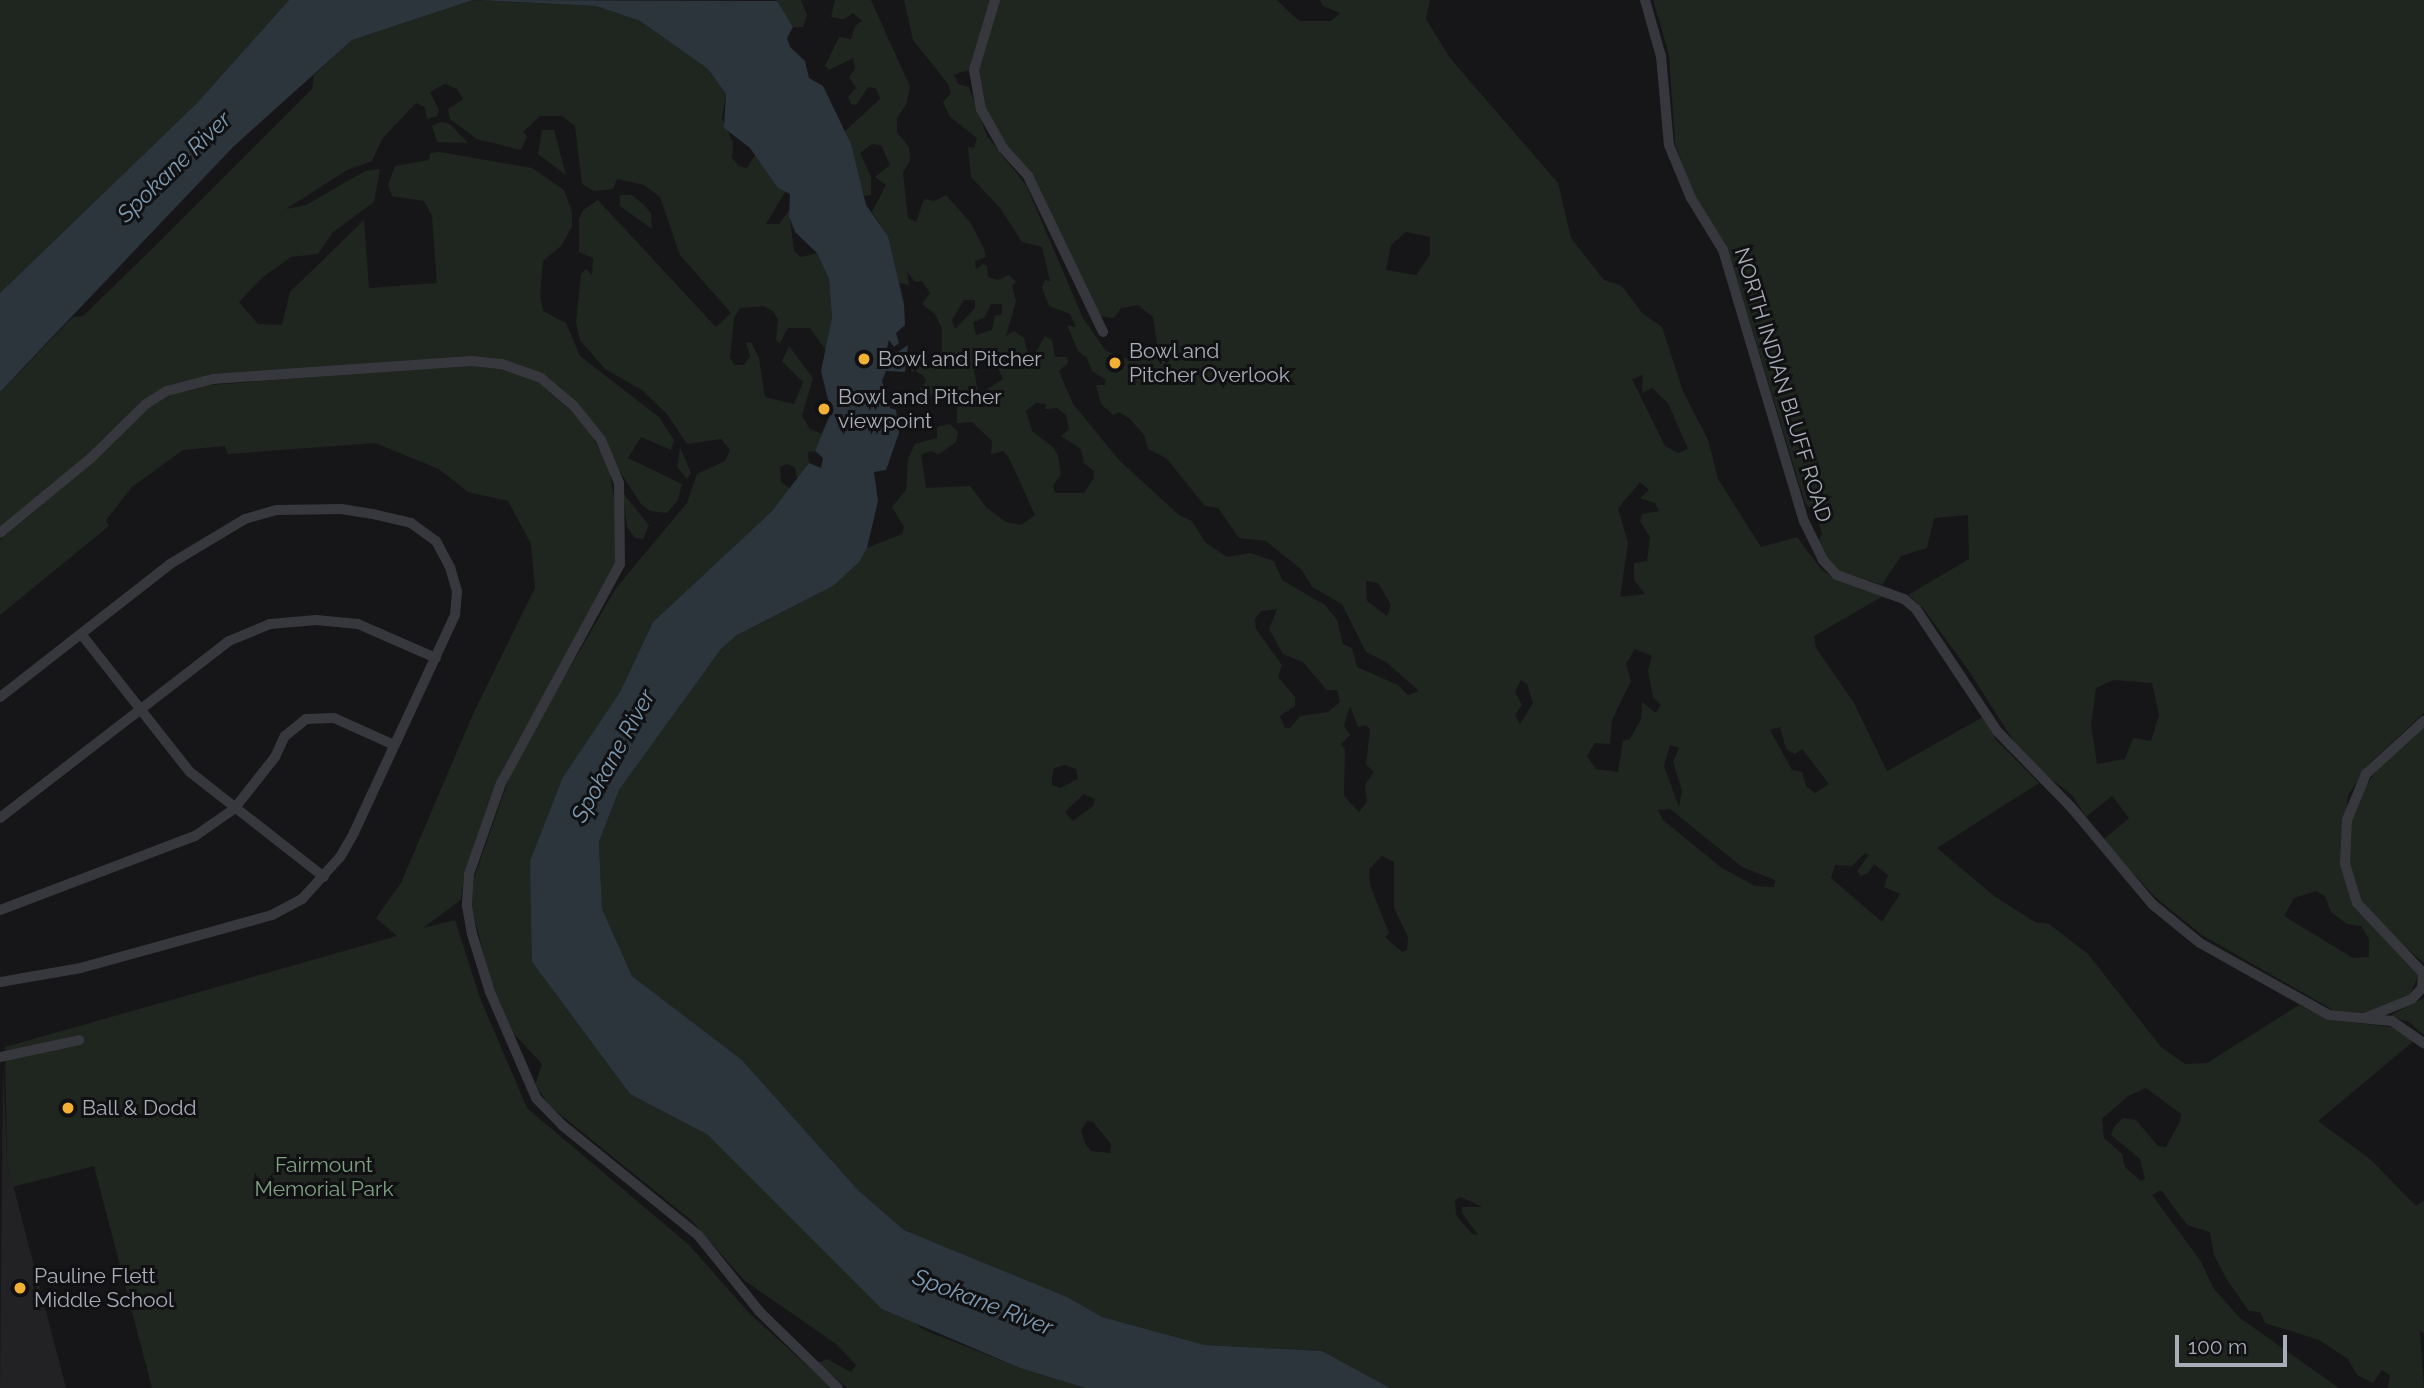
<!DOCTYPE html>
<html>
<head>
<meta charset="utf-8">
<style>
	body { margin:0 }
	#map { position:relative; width:2424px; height:1388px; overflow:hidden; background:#161618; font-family:Raleway,sans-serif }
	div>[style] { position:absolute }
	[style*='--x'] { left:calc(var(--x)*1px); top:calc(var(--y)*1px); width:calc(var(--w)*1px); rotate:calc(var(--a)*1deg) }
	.built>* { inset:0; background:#222225 }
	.green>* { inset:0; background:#1e261f }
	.water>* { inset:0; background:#2c353c }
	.minor>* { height:10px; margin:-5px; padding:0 5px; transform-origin:5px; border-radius:5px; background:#37383d }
	.dots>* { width:19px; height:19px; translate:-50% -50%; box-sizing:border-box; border:4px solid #111113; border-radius:50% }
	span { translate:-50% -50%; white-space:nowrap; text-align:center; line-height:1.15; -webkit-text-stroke:6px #111113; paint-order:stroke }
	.poi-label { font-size:21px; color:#a8adb8 }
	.left { translate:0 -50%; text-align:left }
	.street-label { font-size:21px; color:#a8adb8 }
	.park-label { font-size:21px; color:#7fa381 }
	.water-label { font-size:23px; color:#7f9bb3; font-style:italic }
	.scale { position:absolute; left:2175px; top:1335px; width:112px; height:32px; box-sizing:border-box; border:4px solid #a8adb8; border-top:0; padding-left:9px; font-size:21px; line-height:24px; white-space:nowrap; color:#a8adb8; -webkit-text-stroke:5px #111113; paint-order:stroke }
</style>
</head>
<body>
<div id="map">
	<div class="built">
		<div style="clip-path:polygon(3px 1062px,7px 1162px,66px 1388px,0 1388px)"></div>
	</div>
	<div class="green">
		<div style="clip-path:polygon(0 0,289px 0,197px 103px,0 293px)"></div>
		<div style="clip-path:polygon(473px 0,596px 6px,640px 21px,708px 69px,726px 94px,722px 118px,733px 143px,732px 158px,739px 166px,747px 168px,755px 155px,785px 192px,766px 224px,779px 224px,789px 210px,794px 251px,801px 257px,817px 253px,829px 279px,832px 318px,827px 352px,810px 328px,788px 328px,780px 343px,776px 340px,778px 320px,773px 311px,763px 306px,740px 308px,734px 318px,730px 357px,734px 365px,744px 365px,750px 356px,746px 343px,751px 342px,759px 358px,765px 397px,794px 404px,803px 382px,782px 361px,789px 346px,813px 378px,802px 416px,810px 429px,823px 434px,815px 451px,808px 452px,809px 463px,797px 479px,795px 468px,787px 464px,780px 467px,781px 482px,790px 488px,772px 511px,653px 622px,620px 692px,563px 777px,532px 962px,630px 1094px,708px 1135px,922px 1329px,1020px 1368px,1085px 1388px,847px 1388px,818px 1363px,827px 1359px,851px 1372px,856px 1365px,836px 1344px,744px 1280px,692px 1221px,550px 1106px,535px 1085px,542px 1064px,513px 1033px,490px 979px,471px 905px,474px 878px,514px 764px,616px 588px,687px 503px,697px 474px,725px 461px,730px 450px,721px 439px,687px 444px,667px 414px,642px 390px,605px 369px,580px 340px,576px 323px,581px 274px,586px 269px,592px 275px,593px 258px,579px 252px,579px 219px,583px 210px,598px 200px,716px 327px,731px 313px,680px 255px,660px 197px,644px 185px,617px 179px,613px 189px,594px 191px,582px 184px,575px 126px,562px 116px,540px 116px,523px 132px,527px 136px,521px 150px,477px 139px,450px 119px,448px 109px,463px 99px,457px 89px,445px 84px,430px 92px,439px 110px,437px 116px,427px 119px,425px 107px,416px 103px,382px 139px,372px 161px,347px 170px,286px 209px,306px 205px,365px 171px,380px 169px,374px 202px,333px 232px,318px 254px,291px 257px,263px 277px,239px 302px,258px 324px,282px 325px,290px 292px,364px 220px,369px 288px,437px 283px,432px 216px,424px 201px,392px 196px,388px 185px,395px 166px,429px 160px,430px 153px,440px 152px,532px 168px,564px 190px,572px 212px,572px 227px,561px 246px,543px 261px,540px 295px,543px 311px,566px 323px,580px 356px,659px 417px,674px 440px,671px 450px,641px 437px,628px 458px,682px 484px,678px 500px,667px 513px,650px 511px,641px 504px,577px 405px,560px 387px,541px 375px,502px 362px,263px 372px,167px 389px,0 531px,0 392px,73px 317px,83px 316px,152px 249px,312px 89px,314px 75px,352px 40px)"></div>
		<div style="clip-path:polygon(776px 0,801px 0,807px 15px,803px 27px,793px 27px)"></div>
		<div style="clip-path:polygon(evenodd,835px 0,871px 0,910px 87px,906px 105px,897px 118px,897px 132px,909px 147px,910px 160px,903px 173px,908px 218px,916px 222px,924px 199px,934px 201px,946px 195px,970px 222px,984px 249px,986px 257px,975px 261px,976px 269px,983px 264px,987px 266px,988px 277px,998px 280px,1009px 275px,1016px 282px,1012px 286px,1016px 301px,1006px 336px,1014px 331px,1024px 338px,1030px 362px,1045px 336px,1052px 340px,1055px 357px,1067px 357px,1068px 363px,1059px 371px,1073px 404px,1120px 461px,1179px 515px,1192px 521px,1205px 542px,1227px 557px,1250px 553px,1274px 561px,1282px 580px,1325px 605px,1337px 620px,1343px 644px,1352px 648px,1357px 667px,1398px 685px,1408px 695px,1419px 691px,1386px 662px,1366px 652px,1342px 604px,1312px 587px,1302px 570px,1266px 541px,1239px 538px,1218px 508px,1205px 506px,1166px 458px,1148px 449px,1144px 435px,1130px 419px,1119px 412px,1113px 415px,1101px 404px,1096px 385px,1105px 385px,1106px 380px,1092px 371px,1087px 358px,1078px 351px,1067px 325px,1076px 327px,1070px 314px,1049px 306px,1042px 288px,1045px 280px,1050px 281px,1042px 247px,1022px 242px,1000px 208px,971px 177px,968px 147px,974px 148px,977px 138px,950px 117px,943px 102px,951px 93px,948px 84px,913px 40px,904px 0,990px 0,970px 70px,954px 74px,958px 84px,969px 87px,987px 136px,1026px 185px,1083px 318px,1106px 351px,1133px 361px,1143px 360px,1145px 352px,1158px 351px,1153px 317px,1138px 305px,1121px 308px,1114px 318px,1099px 316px,1043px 201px,983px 109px,978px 68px,999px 0,1277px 0,1299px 21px,1331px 21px,1340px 13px,1323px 6px,1320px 0,1430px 0,1426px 19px,1450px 58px,1558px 183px,1571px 238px,1604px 280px,1622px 286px,1642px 313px,1662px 327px,1683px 391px,1708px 440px,1718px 479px,1761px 547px,1797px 537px,1821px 569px,1836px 579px,1885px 595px,1814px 636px,1816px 648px,1854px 703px,1887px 771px,1983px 717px,1997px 741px,2039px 783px,1937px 848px,1994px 896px,2035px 922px,2049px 924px,2088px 954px,2161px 1047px,2185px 1064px,2207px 1063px,2299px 1005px,2330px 1020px,2400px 1028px,2415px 1040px,2318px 1121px,2370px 1159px,2416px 1206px,2424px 1200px,2424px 1333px,2420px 1331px,2424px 1388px,2388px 1388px,2390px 1375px,2382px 1370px,2373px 1383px,2357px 1375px,2348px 1359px,2319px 1340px,2265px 1323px,2260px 1312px,2249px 1311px,2227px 1280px,2214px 1255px,2210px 1232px,2187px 1225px,2161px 1190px,2152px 1195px,2200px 1260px,2214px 1289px,2240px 1318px,2339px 1388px,1390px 1388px,1322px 1351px,1205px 1345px,1102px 1317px,1067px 1297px,904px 1230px,858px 1190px,742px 1060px,632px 976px,602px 910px,599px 842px,619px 790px,721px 649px,737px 635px,833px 586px,867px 548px,902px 534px,904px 527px,892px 507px,906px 490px,908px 459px,915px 444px,937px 438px,937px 427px,950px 424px,958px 432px,956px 442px,939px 454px,930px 451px,921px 455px,926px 488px,970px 486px,987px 508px,1006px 522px,1021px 525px,1035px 515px,1008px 456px,1003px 451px,991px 454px,992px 441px,972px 422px,957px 423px,957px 400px,942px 392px,926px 396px,917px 407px,912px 401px,926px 381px,922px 374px,905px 369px,942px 359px,942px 329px,935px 314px,922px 304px,930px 293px,922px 281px,915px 282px,907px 272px,909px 285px,899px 283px,888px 236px,872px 212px,886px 185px,875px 177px,890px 165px,881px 145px,872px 144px,860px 153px,871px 177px,871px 195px,864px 196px,845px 131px,880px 99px,876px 88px,868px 87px,856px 105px,851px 104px,848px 97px,856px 88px,849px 77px,855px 69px,853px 58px,829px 70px,825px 66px,839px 37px,851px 39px,855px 26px,862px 21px,853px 13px,843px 19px,831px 17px,835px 0,1406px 232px,1430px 237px,1430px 255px,1416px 275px,1386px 270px,1391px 245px,1406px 232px,835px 0,964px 300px,975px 300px,975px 308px,955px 329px,952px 320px,964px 300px,835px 0,991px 304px,1002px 304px,1002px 314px,995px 316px,992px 330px,976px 335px,973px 322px,984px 318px,991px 304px,835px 0,992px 355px,1003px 379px,983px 392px,978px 391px,974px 371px,984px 358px,992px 355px,835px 0,1643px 375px,1642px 393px,1652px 388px,1668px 403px,1688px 449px,1678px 453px,1665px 446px,1632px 379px,1643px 375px,835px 0,1036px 403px,1046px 404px,1045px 409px,1057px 408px,1066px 415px,1069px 429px,1061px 436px,1081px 449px,1084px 463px,1094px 471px,1094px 478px,1084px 493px,1055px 493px,1053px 485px,1061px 475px,1058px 456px,1054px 448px,1032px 431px,1026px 411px,1036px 403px,835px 0,1640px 482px,1649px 490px,1640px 498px,1655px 503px,1659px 511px,1642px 514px,1640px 521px,1650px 537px,1647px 561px,1634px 563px,1634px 580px,1645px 594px,1620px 597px,1628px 543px,1618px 508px,1640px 482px,835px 0,1366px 581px,1378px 583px,1391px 605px,1387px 616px,1367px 601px,1366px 581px,835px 0,1277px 609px,1269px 629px,1283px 654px,1303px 662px,1327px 690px,1337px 690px,1340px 702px,1328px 712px,1300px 716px,1290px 728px,1285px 728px,1280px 716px,1295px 706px,1295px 697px,1278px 677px,1282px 665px,1256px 629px,1255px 619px,1261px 611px,1277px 609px,835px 0,1635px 649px,1652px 656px,1648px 670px,1653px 697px,1661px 705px,1656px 713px,1642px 702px,1641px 719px,1630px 739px,1623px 741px,1618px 772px,1596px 769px,1587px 756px,1595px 743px,1610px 744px,1612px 720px,1631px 681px,1626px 664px,1635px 649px,835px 0,1521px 680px,1527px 684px,1533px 703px,1520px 724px,1515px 715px,1522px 705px,1515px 692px,1521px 680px,835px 0,1350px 706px,1358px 727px,1366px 725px,1370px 729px,1366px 765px,1374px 772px,1365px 785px,1367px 802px,1359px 812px,1344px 796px,1345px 749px,1341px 744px,1350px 735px,1344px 726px,1350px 706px,835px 0,1780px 727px,1786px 749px,1795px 754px,1802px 749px,1829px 784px,1815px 793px,1806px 786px,1802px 772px,1792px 770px,1770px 730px,1780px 727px,835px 0,1670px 745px,1679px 748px,1673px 762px,1682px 791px,1679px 807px,1664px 766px,1670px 745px,835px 0,1065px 765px,1076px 769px,1078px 779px,1060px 788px,1052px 785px,1052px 777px,1054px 768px,1065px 765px,835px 0,1084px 794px,1095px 799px,1093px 806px,1073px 821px,1065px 812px,1084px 794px,835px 0,1670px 809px,1742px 867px,1775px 880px,1774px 887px,1755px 886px,1722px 868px,1663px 820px,1658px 810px,1670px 809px,835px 0,1865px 853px,1869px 855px,1857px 871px,1861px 876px,1868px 873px,1874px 864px,1888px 875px,1884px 887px,1900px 894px,1882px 922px,1831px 878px,1835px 865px,1852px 866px,1865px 853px,835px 0,1382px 856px,1394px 862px,1394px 908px,1408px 937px,1407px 950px,1402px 952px,1385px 937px,1389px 933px,1370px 885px,1369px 869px,1382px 856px,835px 0,2146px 1088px,2181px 1114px,2180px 1121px,2166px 1147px,2158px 1146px,2136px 1120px,2123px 1118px,2114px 1127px,2111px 1135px,2140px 1159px,2145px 1179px,2141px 1181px,2125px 1167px,2122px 1154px,2104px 1138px,2102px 1119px,2128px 1096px,2146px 1088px,835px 0,1087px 1121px,1093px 1122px,1111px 1144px,1110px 1153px,1091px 1151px,1085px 1143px,1081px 1130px,1087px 1121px,835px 0,1461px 1197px,1482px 1207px,1462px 1207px,1462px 1213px,1478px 1235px,1472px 1234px,1456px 1215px,1455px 1200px,1461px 1197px)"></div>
		<div style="clip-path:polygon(evenodd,1653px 0,2424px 0,2424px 713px,2371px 762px,2348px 795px,2341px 861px,2354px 907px,2419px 974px,2409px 997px,2361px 1014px,2333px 1010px,2202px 935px,2156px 898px,2103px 840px,2129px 818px,2112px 796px,2086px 817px,2072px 795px,2025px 759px,1969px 671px,1923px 608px,1908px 595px,1969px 559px,1968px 515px,1934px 518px,1927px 548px,1901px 556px,1882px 585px,1840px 571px,1826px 558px,1818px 542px,1822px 534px,1817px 516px,1805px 503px,1728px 250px,1694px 195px,1675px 143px,1669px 55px,1653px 0,2113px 680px,2152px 683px,2159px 715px,2151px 741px,2133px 738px,2125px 759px,2097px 764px,2091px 725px,2096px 688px,2113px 680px,1653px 0,2316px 891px,2325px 896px,2331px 912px,2347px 924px,2361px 926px,2369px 939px,2369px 957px,2353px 958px,2284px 916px,2294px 898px,2316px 891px)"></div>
		<div style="clip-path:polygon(441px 122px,450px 124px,468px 143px,437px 142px,432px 126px)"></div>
		<div style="clip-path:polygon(542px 130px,554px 130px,566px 175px,538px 154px)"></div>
		<div style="clip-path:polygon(620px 195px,632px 195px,643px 204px,651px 213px,652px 229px,620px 206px)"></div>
		<div style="clip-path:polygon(463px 365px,503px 368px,534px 379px,556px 395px,586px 427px,608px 463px,619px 526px,615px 566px,602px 594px,503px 768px,464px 873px,461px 900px,423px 928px,455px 920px,480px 998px,527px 1108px,689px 1245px,749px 1313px,832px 1388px,152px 1388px,94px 1166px,12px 1187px,7px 1162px,5px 1047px,397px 936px,376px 918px,401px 883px,473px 714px,535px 588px,531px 544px,508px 501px,468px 492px,439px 469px,375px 443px,228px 454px,225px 446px,183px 450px,132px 487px,106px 520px,109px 526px,0 615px,0 540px,92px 463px,141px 413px,172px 394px,211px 385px)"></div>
		<div style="clip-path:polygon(680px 447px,691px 473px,687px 479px,677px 467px)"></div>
		<div style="clip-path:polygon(623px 493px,649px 525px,643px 539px,635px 538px,627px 527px)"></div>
		<div style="clip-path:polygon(2424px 727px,2424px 963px,2379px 925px,2359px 901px,2348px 860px,2353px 809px,2359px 796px,2384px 759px)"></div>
		<div style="clip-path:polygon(2424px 998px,2424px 1035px,2409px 1022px,2389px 1016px)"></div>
	</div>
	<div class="water">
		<div style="clip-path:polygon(289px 0,473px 0,352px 40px,233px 147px,0 392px,0 293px,197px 103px)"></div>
		<div style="clip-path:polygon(478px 0,777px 1px,793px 27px,787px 38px,790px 47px,805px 61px,809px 78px,823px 86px,851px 144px,866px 205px,888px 236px,904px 304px,905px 325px,896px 333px,899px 343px,894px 347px,889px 340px,886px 352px,892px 356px,908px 345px,905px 372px,886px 371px,882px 381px,890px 408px,896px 410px,899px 433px,886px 470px,874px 472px,878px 501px,867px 548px,859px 562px,833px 586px,737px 635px,721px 649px,619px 790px,599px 842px,602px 909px,632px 976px,742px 1060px,858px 1190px,904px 1230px,1067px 1297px,1102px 1317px,1205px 1345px,1322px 1351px,1390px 1388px,1085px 1388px,1020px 1368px,882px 1309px,708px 1135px,630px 1094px,532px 962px,530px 861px,563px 777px,620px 692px,653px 622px,772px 511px,809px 463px,821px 468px,823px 458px,815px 451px,831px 412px,821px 371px,832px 318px,829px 279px,817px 253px,795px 232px,789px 216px,790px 194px,778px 188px,750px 148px,724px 128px,726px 94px,708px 69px,640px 21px,596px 6px)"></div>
	</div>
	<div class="minor">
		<div style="--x:995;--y:0;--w:73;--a:106.7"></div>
		<div style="--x:974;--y:70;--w:40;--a:80"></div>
		<div style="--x:981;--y:109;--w:45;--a:60.6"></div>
		<div style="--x:1003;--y:148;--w:38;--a:48"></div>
		<div style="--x:1028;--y:176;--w:173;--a:64.3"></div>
		<div style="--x:1645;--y:0;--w:58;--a:74.1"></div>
		<div style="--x:1661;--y:56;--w:89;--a:84.9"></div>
		<div style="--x:1669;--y:145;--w:57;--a:67.5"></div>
		<div style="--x:1691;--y:198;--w:61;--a:58.4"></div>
		<div style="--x:1723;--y:250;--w:283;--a:73.4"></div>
		<div style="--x:1804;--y:521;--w:43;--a:64"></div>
		<div style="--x:1823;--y:560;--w:21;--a:47"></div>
		<div style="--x:1837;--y:575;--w:71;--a:19.7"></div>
		<div style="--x:1904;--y:599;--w:16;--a:40"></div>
		<div style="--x:1916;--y:609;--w:146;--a:56.4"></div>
		<div style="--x:1997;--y:731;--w:106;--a:45.8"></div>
		<div style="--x:2071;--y:807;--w:126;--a:50.1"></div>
		<div style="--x:2152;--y:904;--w:62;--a:39.1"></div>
		<div style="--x:2200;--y:943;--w:148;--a:29.2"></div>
		<div style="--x:2329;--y:1015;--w:63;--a:5.4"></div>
		<div style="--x:2392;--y:1021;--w:39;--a:35"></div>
		<div style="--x:0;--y:533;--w:118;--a:-39.5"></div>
		<div style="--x:91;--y:458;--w:77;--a:-44.5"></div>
		<div style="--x:146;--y:404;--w:25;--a:-32"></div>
		<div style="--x:167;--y:391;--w:48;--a:-14.6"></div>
		<div style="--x:213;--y:379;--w:259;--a:-4"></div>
		<div style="--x:471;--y:361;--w:31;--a:6"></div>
		<div style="--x:502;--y:364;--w:41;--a:19.7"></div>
		<div style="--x:541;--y:378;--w:43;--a:40.3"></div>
		<div style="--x:574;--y:406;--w:43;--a:51.5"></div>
		<div style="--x:601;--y:440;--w:47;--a:67.3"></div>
		<div style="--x:619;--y:483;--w:81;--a:89.3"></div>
		<div style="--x:620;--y:564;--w:249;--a:118.5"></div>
		<div style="--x:501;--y:783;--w:96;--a:109.4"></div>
		<div style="--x:469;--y:874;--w:32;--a:94"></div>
		<div style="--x:467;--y:906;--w:28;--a:80"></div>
		<div style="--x:472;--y:934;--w:61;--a:72.8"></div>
		<div style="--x:490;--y:992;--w:116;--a:66.5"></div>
		<div style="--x:536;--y:1098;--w:37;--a:46"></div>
		<div style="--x:562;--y:1125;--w:175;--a:39"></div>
		<div style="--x:698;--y:1235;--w:97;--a:51.2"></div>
		<div style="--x:759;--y:1311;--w:110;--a:44.3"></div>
		<div style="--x:82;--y:635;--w:174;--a:51.8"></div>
		<div style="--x:190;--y:772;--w:170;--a:38.1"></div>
		<div style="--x:0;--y:697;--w:216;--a:-38"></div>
		<div style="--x:170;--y:564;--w:87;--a:-31"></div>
		<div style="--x:245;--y:519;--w:33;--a:-16"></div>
		<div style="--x:277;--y:510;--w:64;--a:-0.9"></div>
		<div style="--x:341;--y:509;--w:36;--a:9"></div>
		<div style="--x:377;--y:515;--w:35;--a:13"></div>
		<div style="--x:411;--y:523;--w:31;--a:36"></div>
		<div style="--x:436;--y:541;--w:30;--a:62"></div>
		<div style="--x:450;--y:567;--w:26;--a:74"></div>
		<div style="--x:457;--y:592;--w:23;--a:95"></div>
		<div style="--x:455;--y:615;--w:240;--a:114.9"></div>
		<div style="--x:354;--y:833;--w:28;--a:120"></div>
		<div style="--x:340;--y:857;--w:57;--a:132.1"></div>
		<div style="--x:302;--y:899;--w:34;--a:152"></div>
		<div style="--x:272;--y:915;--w:198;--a:164.5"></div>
		<div style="--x:81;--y:968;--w:82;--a:170.2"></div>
		<div style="--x:0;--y:818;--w:289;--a:-37.7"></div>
		<div style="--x:229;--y:641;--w:44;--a:-22.5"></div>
		<div style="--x:270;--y:624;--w:46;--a:-5"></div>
		<div style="--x:316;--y:620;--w:42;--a:5.4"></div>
		<div style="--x:358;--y:624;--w:85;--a:23.6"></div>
		<div style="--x:0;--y:910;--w:209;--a:-20.8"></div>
		<div style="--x:195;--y:836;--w:47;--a:-34.7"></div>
		<div style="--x:234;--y:809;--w:66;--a:-51.7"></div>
		<div style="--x:275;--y:757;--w:23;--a:-65"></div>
		<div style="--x:285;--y:736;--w:27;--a:-39"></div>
		<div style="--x:306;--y:719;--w:28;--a:-2"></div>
		<div style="--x:334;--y:718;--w:66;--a:24.2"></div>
		<div style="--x:2365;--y:1018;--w:51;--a:-22"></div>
		<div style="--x:2412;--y:999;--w:15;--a:-48"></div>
		<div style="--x:2422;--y:988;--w:15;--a:-86"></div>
		<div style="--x:2423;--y:973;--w:96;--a:-133.3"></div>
		<div style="--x:2357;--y:903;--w:41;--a:-107.1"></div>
		<div style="--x:2345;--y:864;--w:44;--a:-87.4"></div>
		<div style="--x:2347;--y:820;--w:50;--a:-67.6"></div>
		<div style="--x:2366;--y:774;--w:79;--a:-42.4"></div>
		<div style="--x:0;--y:1057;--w:81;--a:-12.1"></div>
	</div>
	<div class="dots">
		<div style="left:864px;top:359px;background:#f2b134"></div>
		<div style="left:1115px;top:363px;background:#f2b134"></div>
		<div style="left:824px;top:409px;background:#f2b134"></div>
		<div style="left:68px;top:1108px;background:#f2b134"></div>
		<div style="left:20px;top:1288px;background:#f2b134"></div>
	</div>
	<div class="poi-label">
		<span class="left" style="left:1129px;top:363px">Bowl and<br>Pitcher Overlook</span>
		<span class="left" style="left:878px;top:359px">Bowl and Pitcher</span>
		<span class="left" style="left:838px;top:409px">Bowl and Pitcher<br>viewpoint</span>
		<span class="left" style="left:82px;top:1108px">Ball &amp; Dodd</span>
		<span class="left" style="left:34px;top:1288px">Pauline Flett<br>Middle School</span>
	</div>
	<div class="street-label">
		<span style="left:1783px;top:385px;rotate:73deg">NORTH INDIAN BLUFF ROAD</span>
	</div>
	<div class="park-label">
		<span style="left:324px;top:1177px">Fairmount<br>Memorial Park</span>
	</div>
	<div class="water-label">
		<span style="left:174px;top:167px;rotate:-44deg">Spokane River</span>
		<span style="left:613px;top:756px;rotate:-61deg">Spokane River</span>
		<span style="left:983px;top:1302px;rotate:21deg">Spokane River</span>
	</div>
	<div class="scale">100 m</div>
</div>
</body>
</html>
